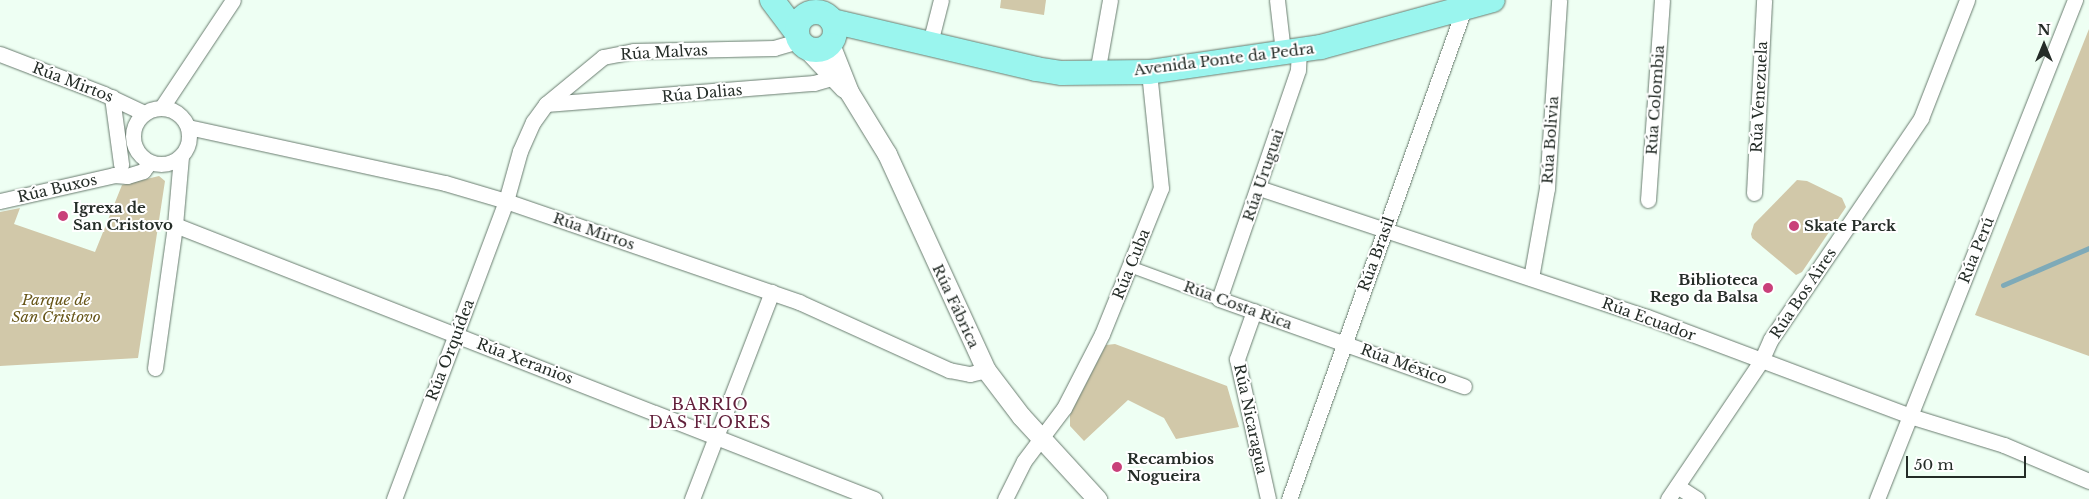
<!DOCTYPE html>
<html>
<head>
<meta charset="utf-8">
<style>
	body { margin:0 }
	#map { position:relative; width:2089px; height:499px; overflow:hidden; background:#eefff3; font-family:"Libre Baskerville",serif }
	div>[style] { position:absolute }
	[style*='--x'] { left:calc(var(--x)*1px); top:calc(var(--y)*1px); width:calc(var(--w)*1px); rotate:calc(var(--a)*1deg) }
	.green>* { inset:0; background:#d1c8a9 }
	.stream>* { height:5px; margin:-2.5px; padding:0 2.5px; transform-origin:2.5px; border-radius:2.5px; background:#7eaab8 }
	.roads { filter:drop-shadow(0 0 1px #697c6f) drop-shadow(0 0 1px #697c6f) }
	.pedestrian>* { height:11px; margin:-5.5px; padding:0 5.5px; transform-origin:5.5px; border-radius:5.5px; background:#fff }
	.minor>* { height:15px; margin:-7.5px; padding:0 7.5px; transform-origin:7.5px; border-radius:7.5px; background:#fff }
	.minor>.ring { margin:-7.5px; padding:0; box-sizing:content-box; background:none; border:15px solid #fff; border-radius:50% }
	.tertiary>* { height:19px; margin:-9.5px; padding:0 9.5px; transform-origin:9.5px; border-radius:9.5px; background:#fff }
	.primary>* { height:24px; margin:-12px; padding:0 12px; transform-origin:12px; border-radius:12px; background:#9af5ee }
	.primary>.ring { margin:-12px; padding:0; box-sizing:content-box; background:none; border:24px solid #9af5ee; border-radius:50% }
	.dots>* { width:14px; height:14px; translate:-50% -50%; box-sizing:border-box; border:2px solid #fff; border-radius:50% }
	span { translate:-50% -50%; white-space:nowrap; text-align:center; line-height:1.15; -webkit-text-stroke:4px #fff; paint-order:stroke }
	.street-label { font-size:15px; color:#242c27 }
	.poi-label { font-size:15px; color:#242c27; font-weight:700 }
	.left { translate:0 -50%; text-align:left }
	.right { translate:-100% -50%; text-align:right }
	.park-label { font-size:15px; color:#675619; font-style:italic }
	.neighbourhood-label { font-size:16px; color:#62203b; letter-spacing:1px }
	.north { position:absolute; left:2019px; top:20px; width:50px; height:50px; -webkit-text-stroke:4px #fff; paint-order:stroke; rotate:0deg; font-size:14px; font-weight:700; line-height:20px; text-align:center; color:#242c27 }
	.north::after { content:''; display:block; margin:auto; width:18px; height:22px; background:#242c27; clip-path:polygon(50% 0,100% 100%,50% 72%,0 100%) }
	.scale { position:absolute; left:1906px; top:456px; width:120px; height:22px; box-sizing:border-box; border:2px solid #242c27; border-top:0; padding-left:6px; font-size:15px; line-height:18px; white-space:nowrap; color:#242c27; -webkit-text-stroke:4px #fff; paint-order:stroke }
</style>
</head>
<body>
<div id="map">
	<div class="green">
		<div style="clip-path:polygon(1001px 0,1046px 0,1044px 15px,1000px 8px)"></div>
		<div style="clip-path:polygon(2089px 29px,2089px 356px,1975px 315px)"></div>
		<div style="clip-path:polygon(159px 176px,165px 181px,138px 358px,0 366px,0 212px,20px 208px,14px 224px,95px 252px,122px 185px)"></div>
		<div style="clip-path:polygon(1797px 180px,1807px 181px,1842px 198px,1846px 207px,1802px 272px,1796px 275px,1752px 238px,1751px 234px,1754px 224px)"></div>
		<div style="clip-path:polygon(1115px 344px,1227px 386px,1239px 427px,1176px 439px,1164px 418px,1128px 400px,1084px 441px,1070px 426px,1070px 415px,1106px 345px)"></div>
	</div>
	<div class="stream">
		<div style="--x:2003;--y:285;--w:94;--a:-23.3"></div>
	</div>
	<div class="roads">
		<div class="pedestrian">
			<div style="--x:1132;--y:267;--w:93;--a:20.2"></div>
		</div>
		<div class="minor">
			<div style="--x:1277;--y:0;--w:52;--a:83.4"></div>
			<div style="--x:930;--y:43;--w:44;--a:-75.7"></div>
			<div style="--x:1299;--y:50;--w:20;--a:93"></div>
			<div style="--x:1298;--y:70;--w:242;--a:109"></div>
			<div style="--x:1219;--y:299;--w:260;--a:19.6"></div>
			<div style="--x:0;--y:54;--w:111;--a:21"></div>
			<div style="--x:104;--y:94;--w:44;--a:25.4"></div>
			<div style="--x:1097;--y:73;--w:74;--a:-79.9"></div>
			<div style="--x:112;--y:97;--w:68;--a:82.3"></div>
			<div style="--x:546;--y:104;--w:269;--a:-4.5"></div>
			<div style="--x:814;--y:83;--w:18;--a:-16"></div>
			<div style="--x:162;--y:107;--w:128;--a:-56.4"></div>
			<div class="ring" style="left:133px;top:108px;width:41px;height:41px"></div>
			<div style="--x:188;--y:127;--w:263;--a:12.3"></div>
			<div style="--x:445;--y:183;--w:64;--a:16.4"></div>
			<div style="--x:506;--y:201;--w:310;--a:19"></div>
			<div style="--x:799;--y:302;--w:165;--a:24.4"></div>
			<div style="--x:949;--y:370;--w:21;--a:11"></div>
			<div style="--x:970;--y:374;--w:16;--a:-14"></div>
			<div style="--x:1259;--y:188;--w:409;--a:18.4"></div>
			<div style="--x:1647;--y:317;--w:281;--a:20.6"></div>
			<div style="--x:1910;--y:416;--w:98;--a:17.1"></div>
			<div style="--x:2004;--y:445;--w:92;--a:23"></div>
			<div style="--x:1754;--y:193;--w:193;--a:-87"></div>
			<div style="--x:1648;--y:200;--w:200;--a:-86"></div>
			<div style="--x:0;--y:201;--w:117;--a:-12.8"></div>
			<div style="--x:114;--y:175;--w:13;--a:4"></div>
			<div style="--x:127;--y:176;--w:17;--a:-17"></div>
			<div style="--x:143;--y:171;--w:11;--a:-52"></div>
			<div style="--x:175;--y:225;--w:751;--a:21.4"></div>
			<div style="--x:1531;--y:278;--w:91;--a:-79.9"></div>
			<div style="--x:1547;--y:188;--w:188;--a:-86.3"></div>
			<div style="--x:1254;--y:311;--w:51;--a:109.5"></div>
			<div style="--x:1237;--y:359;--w:143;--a:77.5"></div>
			<div style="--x:155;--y:368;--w:144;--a:-82"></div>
			<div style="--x:175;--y:225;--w:69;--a:-85"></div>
			<div style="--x:1677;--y:486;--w:24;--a:33"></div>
			<div style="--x:394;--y:499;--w:318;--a:-69.4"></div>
			<div style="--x:506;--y:201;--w:52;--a:-74.4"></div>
			<div style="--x:520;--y:151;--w:32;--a:-66"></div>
			<div style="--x:533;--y:122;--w:22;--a:-54"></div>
			<div style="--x:546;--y:104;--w:74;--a:-39.5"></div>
			<div style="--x:603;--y:57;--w:32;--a:-11"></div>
			<div style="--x:634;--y:51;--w:140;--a:-1.2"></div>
			<div style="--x:774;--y:48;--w:26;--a:-16"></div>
			<div style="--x:692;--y:499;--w:222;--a:-68.9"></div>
			<div style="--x:1005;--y:499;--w:42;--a:-63.4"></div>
			<div style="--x:1024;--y:461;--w:66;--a:-53"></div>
			<div style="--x:1064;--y:408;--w:83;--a:-62.8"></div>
			<div style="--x:1102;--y:334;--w:157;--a:-68"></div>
			<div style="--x:1161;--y:188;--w:117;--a:-95.9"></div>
			<div style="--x:1289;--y:499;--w:520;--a:-70.35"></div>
			<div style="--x:1668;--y:499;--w:166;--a:-56"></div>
			<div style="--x:1761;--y:361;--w:24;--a:-66"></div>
			<div style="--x:1771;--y:339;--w:267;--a:-55.8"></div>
			<div style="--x:1921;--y:118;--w:127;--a:-68.7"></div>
			<div style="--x:1877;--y:499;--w:537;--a:-68.36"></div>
		</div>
		<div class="tertiary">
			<div style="--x:830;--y:44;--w:52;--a:68.4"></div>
			<div style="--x:849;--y:92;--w:73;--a:58.5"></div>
			<div style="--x:887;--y:154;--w:238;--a:65.4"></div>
			<div style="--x:986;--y:370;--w:58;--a:52.7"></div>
			<div style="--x:1021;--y:416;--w:113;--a:47.5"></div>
			<div style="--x:806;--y:48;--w:55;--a:46.5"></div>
		</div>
		<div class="primary">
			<div style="--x:772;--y:0;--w:40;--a:53"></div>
			<div class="ring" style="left:797px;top:12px;width:14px;height:14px"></div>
			<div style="--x:832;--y:21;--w:210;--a:13.2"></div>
			<div style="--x:1036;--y:69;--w:26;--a:9"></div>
			<div style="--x:1062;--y:73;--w:87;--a:-0.7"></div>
			<div style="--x:1149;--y:72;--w:174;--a:-8.3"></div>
			<div style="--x:1321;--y:47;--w:178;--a:-15.3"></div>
		</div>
	</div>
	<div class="dots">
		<div style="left:63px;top:216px;background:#c9407a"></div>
		<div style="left:1794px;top:226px;background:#c9407a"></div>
		<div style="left:1768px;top:288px;background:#c9407a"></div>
		<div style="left:1117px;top:467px;background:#c9407a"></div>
	</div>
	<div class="street-label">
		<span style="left:664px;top:52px;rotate:-3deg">Rúa Malvas</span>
		<span style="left:1224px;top:59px;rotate:-7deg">Avenida Ponte da Pedra</span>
		<span style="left:73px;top:82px;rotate:21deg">Rúa Mirtos</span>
		<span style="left:702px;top:93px;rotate:-5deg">Rúa Dalias</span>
		<span style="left:1759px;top:97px;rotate:-87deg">Rúa Venezuela</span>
		<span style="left:1655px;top:100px;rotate:-86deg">Rúa Colombia</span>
		<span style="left:1550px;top:140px;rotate:-86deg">Rúa Bolivia</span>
		<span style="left:1263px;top:175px;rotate:-71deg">Rúa Uruguai</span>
		<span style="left:57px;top:188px;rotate:-13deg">Rúa Buxos</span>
		<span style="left:594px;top:231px;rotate:19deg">Rúa Mirtos</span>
		<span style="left:1976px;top:250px;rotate:-68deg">Rúa Perú</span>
		<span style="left:1376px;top:254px;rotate:-70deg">Rúa Brasil</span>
		<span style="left:1131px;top:264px;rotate:-68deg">Rúa Cuba</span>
		<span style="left:1803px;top:293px;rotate:-56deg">Rúa Bos Aires</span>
		<span style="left:1238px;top:305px;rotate:20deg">Rúa Costa Rica</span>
		<span style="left:956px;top:306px;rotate:65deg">Rúa Fábrica</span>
		<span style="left:1649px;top:319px;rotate:20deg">Rúa Ecuador</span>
		<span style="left:450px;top:350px;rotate:-69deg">Rúa Orquídea</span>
		<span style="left:525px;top:361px;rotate:21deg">Rúa Xeranios</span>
		<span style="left:1404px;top:364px;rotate:20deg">Rúa México</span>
		<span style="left:1251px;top:419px;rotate:78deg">Rúa Nicaragua</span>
	</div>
	<div class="poi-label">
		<span class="left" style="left:73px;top:216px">Igrexa de<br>San Cristovo</span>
		<span class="left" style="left:1804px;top:226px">Skate Parck</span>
		<span class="right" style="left:1758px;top:288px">Biblioteca<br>Rego da Balsa</span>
		<span class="left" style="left:1127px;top:467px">Recambios<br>Nogueira</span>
	</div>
	<div class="park-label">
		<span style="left:56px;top:308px">Parque de<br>San Cristovo</span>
	</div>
	<div class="neighbourhood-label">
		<span style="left:710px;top:413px">BARRIO<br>DAS FLORES</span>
	</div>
	<div class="north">N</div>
	<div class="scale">50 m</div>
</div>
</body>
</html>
